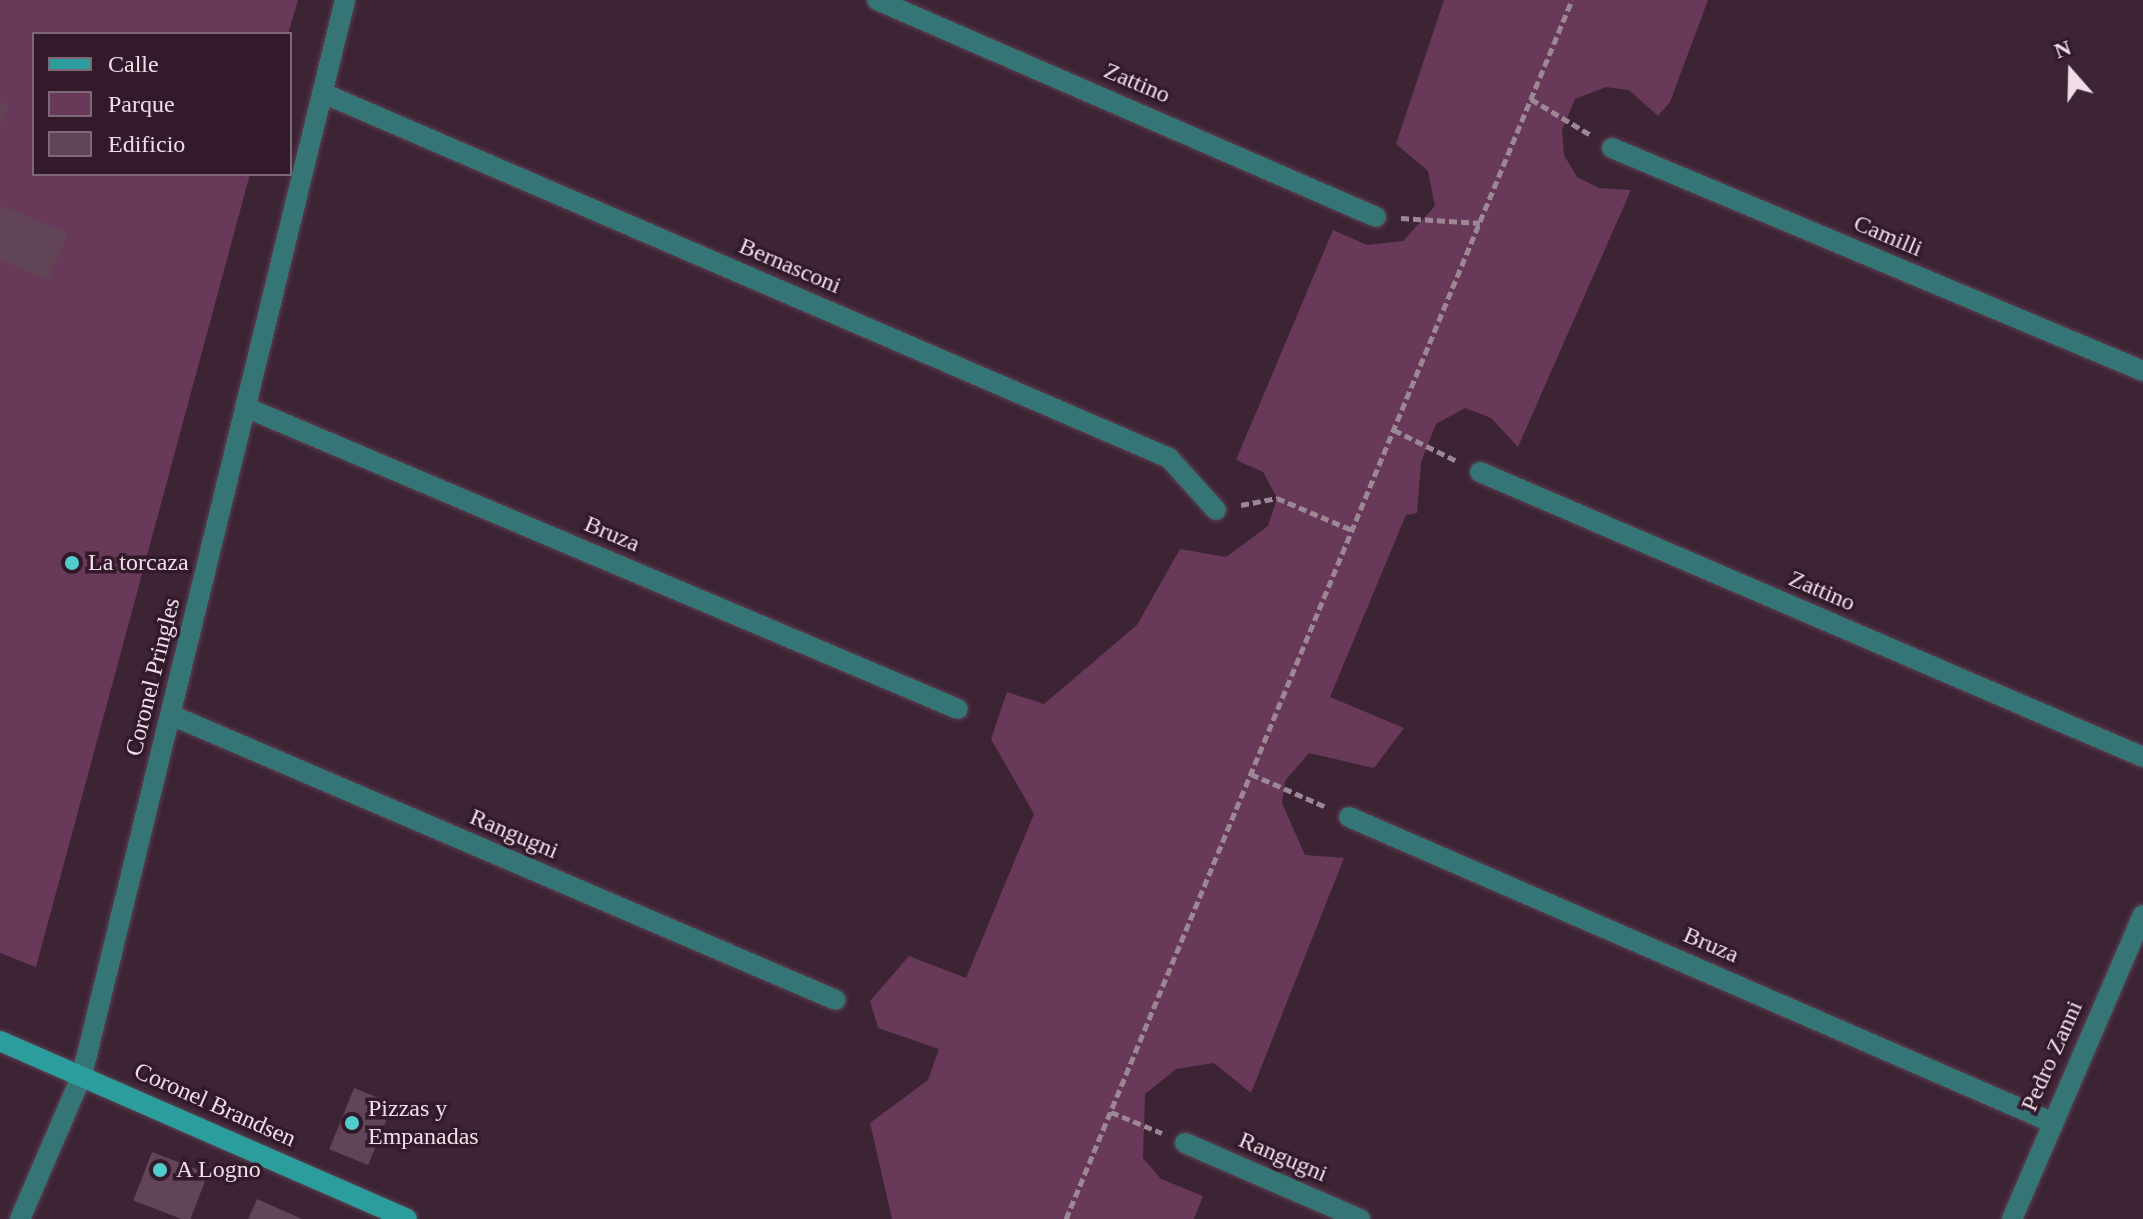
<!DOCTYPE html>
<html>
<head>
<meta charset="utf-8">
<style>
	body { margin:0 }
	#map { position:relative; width:2143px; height:1219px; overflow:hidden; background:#3d2435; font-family:Georgia,serif }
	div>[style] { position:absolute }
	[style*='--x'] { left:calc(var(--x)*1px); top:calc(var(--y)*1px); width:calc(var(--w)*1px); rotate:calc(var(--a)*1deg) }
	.green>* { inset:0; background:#683959 }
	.building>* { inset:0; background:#614557; transform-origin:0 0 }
	.path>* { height:5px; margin-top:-2.5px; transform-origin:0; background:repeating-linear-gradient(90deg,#9c8795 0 8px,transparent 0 12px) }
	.roads { filter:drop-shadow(0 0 2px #594252) drop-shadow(0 0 2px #594252) }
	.street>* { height:20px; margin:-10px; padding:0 10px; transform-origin:10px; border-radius:10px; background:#367575 }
	.secondary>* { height:20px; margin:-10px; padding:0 10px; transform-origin:10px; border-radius:10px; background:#2c9d9d }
	.dots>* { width:22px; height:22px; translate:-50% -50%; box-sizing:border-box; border:4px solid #331a2b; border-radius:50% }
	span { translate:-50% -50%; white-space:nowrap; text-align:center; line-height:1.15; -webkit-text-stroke:7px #331a2b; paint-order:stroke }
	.street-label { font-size:24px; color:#efdee9 }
	.poi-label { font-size:24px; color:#efdee9 }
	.left { translate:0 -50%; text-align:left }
	.legend { position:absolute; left:32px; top:32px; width:260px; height:144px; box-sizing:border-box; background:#331a2b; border:2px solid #7e6877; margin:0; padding:10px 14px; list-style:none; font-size:24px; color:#efdee9 }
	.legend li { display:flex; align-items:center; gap:16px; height:40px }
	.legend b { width:40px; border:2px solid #7e6877 }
	.north { position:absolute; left:2031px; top:32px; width:80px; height:80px; -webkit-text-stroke:6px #331a2b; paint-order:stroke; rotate:340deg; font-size:22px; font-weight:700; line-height:32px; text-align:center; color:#efdee9 }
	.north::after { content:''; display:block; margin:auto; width:28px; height:36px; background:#efdee9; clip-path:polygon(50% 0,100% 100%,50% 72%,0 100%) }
</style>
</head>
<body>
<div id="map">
	<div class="green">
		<div style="clip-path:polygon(0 0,298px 0,288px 34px,34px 34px,34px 174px,250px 174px,36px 967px,0 953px)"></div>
		<div style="clip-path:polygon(1444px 0,1708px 0,1670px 102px,1658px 116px,1629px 90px,1606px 87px,1575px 99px,1562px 130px,1564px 155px,1577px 177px,1599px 188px,1631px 190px,1518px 447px,1491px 418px,1465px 408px,1436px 424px,1421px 462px,1417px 513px,1406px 515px,1330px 697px,1404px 728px,1374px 768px,1309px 753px,1285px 781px,1282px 803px,1305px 855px,1344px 858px,1251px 1093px,1214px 1063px,1176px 1069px,1145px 1094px,1143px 1158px,1161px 1179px,1203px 1196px,1194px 1219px,892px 1219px,870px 1123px,928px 1080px,939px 1049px,878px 1028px,870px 1001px,909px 956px,966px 978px,1034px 814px,991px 739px,1007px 692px,1044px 704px,1137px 625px,1180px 549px,1226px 557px,1268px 526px,1277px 498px,1263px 472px,1236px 460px,1333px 230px,1367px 245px,1403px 241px,1435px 206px,1428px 171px,1396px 144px)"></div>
	</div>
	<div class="building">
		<div style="clip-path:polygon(0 102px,9px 105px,0 126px)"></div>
		<div style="clip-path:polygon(0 205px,68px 233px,48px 280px,0 260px)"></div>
		<div style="left:354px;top:1088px;width:42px;height:66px;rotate:22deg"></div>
		<div style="left:152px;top:1152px;width:60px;height:52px;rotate:21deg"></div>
		<div style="clip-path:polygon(257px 1199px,302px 1219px,248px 1219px)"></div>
	</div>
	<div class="path">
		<div style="--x:1531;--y:99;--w:70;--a:31"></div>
		<div style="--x:1401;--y:218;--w:79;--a:3.6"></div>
		<div style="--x:1394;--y:430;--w:70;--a:26.2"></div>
		<div style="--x:1241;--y:505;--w:37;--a:-11"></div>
		<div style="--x:1277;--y:498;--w:82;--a:23.1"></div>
		<div style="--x:1251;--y:774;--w:82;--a:23.7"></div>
		<div style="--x:1111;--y:1112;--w:55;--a:22.4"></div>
		<div style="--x:1066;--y:1219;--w:1320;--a:-67.46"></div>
	</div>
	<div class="roads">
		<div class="street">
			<div style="--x:877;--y:0;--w:544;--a:23.5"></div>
			<div style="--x:325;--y:94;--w:919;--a:23.33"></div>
			<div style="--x:1169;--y:458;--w:70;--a:47.9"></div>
			<div style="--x:1612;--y:148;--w:576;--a:22.78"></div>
			<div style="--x:245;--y:407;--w:774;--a:22.96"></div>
			<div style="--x:1480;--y:472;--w:722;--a:23.26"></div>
			<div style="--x:171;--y:715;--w:723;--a:23.2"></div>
			<div style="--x:1349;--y:817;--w:765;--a:23.48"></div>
			<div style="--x:1185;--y:1143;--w:191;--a:23.5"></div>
			<div style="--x:20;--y:1219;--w:157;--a:-66.7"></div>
			<div style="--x:82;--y:1075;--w:1107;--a:-76.25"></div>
			<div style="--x:2012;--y:1219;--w:331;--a:-66.7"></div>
		</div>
		<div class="secondary">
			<div style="--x:0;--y:1041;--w:444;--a:23.6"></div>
		</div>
	</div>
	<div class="dots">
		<div style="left:72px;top:563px;background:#52cdcc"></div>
		<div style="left:352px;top:1123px;background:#52cdcc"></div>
		<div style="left:160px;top:1170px;background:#52cdcc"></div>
	</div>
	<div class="street-label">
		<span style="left:1137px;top:83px;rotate:23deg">Zattino</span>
		<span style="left:1888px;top:236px;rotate:23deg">Camilli</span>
		<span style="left:790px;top:266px;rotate:23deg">Bernasconi</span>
		<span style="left:612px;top:534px;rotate:23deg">Bruza</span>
		<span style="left:1822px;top:591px;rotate:23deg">Zattino</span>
		<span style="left:153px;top:677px;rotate:-76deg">Coronel Pringles</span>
		<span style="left:514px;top:834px;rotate:23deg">Rangugni</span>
		<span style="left:1711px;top:945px;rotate:23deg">Bruza</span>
		<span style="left:2052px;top:1056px;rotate:-66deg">Pedro Zanni</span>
		<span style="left:215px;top:1105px;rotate:24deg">Coronel Brandsen</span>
		<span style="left:1283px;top:1157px;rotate:23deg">Rangugni</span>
	</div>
	<div class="poi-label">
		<span class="left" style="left:88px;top:563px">La torcaza</span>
		<span class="left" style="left:368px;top:1123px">Pizzas y<br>Empanadas</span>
		<span class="left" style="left:176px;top:1170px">A Logno</span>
	</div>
	<ul class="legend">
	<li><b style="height:10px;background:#2c9d9d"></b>Calle</li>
	<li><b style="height:22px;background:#683959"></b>Parque</li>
	<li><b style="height:22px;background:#614557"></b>Edificio</li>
	</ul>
	<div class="north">N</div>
</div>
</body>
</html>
